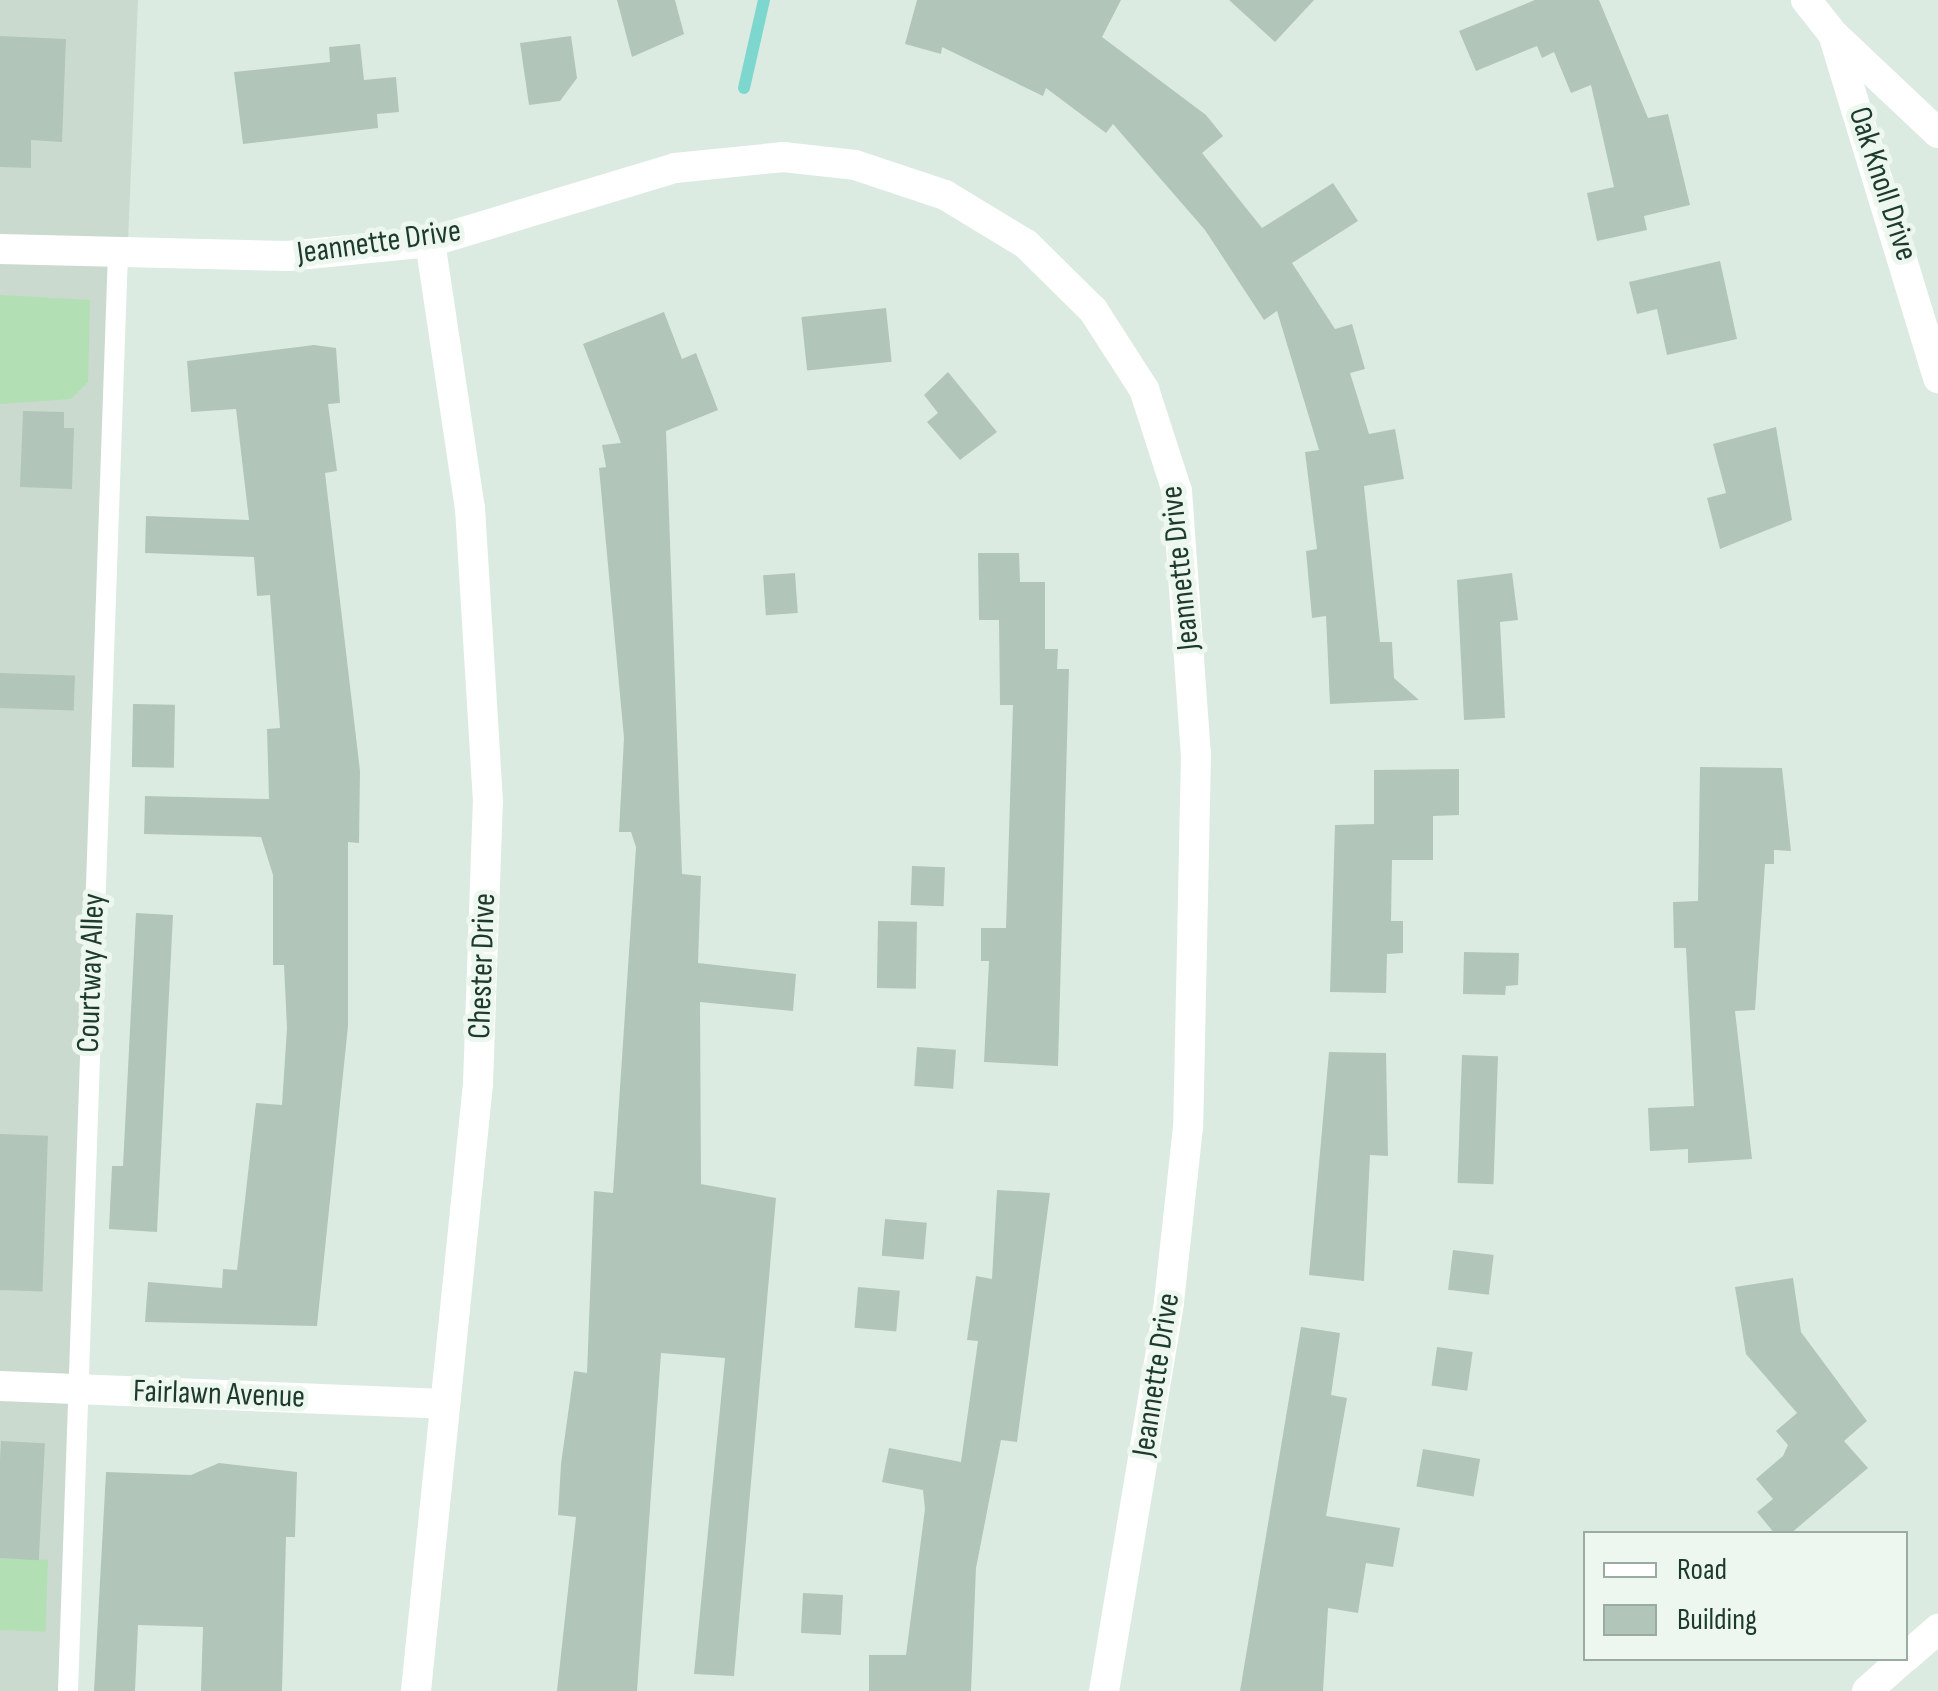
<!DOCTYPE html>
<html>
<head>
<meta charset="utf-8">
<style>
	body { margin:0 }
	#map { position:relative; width:1938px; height:1691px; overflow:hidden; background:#dcebe1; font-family:"Sofia Sans Condensed",sans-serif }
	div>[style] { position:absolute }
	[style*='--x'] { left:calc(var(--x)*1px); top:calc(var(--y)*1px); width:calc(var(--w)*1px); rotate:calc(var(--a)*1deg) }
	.built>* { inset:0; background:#cbdacf }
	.green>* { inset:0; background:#b2dfb3; transform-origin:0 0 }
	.stream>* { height:12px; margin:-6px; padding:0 6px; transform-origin:6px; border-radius:6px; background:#7dd7cf }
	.building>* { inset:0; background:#b2c5b9; transform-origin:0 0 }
	.lane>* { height:20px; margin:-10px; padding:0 10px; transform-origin:10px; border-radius:10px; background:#fff }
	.street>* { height:30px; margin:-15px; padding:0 15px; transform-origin:15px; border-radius:15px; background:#fff }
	span { translate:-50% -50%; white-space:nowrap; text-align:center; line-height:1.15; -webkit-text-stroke:10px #edf7ef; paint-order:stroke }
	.street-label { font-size:32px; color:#1d3b2c }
	.legend { position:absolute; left:1583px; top:1531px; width:325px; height:130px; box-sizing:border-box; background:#edf7ef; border:2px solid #9aaca1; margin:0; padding:12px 18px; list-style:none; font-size:30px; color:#1d3b2c }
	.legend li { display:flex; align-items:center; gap:20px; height:50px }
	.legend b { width:50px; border:2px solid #9aaca1 }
</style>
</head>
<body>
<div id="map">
	<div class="built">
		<div style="clip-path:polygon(0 0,138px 0,68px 1691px,0 1691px)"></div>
	</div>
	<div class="green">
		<div style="clip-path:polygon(0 295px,90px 300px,88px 382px,71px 399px,0 404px)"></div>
		<div style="left:0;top:1558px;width:48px;height:72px;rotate:2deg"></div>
	</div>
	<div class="stream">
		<div style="--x:744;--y:88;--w:90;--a:-77.2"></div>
	</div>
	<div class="building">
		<div style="clip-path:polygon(617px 0,675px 0,684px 34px,632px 57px)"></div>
		<div style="clip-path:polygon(917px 0,1121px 0,1102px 37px,1206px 115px,1223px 136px,1202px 153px,1262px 228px,1333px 183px,1358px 221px,1292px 263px,1335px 329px,1352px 324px,1365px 369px,1350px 373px,1369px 434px,1395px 429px,1404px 479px,1364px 486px,1380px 642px,1392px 642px,1394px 678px,1419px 700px,1330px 704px,1326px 616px,1312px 618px,1306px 551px,1317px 549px,1305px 452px,1319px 450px,1277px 311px,1264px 320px,1205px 230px,1113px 124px,1106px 133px,1046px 88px,1043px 96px,942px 47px,941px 54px,905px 44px)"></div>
		<div style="clip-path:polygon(1229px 0,1314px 0,1275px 42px)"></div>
		<div style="clip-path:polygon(1535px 0,1599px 0,1648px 118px,1668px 114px,1690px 205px,1644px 216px,1647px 230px,1597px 241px,1587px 193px,1614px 187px,1591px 85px,1571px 93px,1554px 52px,1542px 58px,1537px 46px,1476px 71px,1459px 31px)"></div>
		<div style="clip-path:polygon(0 36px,66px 39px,62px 142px,31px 140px,31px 168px,0 167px)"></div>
		<div style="clip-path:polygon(571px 36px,577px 78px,560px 101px,529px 105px,520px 43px)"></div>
		<div style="clip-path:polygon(360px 44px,364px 80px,396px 77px,399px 112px,377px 114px,378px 128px,243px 144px,234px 72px,330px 62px,329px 47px)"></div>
		<div style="clip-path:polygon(1720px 261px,1737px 339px,1667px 355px,1657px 309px,1637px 314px,1629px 282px)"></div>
		<div style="left:886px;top:308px;width:54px;height:85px;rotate:84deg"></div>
		<div style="clip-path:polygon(664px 312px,682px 359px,696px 353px,718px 410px,666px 431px,682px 874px,701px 876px,698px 963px,796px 974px,793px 1011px,700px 1002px,701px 1184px,776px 1198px,734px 1676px,694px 1674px,725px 1358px,661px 1353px,637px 1691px,557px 1691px,576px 1517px,558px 1515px,561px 1464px,574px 1371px,587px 1373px,594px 1191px,613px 1193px,636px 847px,631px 832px,619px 832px,624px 738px,599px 468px,606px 467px,602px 445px,621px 443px,583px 344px)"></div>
		<div style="clip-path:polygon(314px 345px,336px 348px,340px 403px,328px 404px,337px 471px,325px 473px,360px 771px,359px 843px,348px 842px,348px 1026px,317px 1326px,145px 1322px,148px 1282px,222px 1288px,223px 1269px,237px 1270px,256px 1103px,282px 1105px,287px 1028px,284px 965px,273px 965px,273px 875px,261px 837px,144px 834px,145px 796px,269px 799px,267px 729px,280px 728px,270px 595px,257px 596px,254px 557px,145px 553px,146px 516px,249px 520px,236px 409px,191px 412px,187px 361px)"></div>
		<div style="clip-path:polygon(948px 372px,997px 432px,960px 460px,927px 422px,938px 413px,924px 395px)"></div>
		<div style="clip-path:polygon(23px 411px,64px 412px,64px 428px,74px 428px,72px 489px,20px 487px)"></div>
		<div style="clip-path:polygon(1776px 427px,1792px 520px,1720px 549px,1707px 498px,1726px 493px,1713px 444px)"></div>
		<div style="clip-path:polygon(978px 553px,1019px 553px,1020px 582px,1045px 582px,1045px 649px,1058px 649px,1057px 669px,1069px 669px,1058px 1066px,984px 1062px,989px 961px,981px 961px,981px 928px,1006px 928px,1013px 705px,1000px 705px,999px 620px,979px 620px)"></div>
		<div style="left:795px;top:573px;width:40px;height:32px;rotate:86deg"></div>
		<div style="clip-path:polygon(1512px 573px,1518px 620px,1500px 622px,1505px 718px,1464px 720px,1457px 580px)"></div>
		<div style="left:0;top:673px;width:75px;height:35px;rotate:2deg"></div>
		<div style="left:133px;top:704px;width:42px;height:63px;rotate:1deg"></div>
		<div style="clip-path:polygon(1700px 767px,1782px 768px,1791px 851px,1774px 850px,1774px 864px,1765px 864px,1755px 1010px,1735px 1011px,1752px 1159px,1688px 1163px,1688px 1149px,1650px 1151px,1648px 1108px,1694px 1106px,1686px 948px,1674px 948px,1673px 902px,1698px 901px)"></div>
		<div style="clip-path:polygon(1459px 769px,1459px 815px,1433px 816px,1433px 860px,1392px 860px,1391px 921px,1403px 921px,1403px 953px,1387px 954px,1386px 993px,1330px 992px,1335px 825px,1374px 824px,1374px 770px)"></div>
		<div style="left:912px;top:866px;width:33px;height:39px;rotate:2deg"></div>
		<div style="clip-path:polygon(136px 913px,173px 915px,157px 1232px,109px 1229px,112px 1166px,123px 1166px)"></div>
		<div style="left:878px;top:921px;width:39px;height:67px;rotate:1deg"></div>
		<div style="clip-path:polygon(1464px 952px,1519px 953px,1518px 985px,1506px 986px,1505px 995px,1463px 994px)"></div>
		<div style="left:917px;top:1047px;width:39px;height:39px;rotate:4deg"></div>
		<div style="clip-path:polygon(1329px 1052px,1386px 1053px,1388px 1156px,1370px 1155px,1364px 1281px,1309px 1275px)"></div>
		<div style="left:1462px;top:1055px;width:36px;height:128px;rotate:2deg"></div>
		<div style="left:0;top:1134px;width:48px;height:156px;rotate:2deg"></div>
		<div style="clip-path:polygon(997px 1190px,1050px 1193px,1017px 1442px,1001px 1440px,976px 1568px,971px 1691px,869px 1691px,869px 1655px,906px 1655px,925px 1509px,923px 1490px,882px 1482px,889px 1448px,961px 1462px,978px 1341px,967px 1340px,976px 1276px,992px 1279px)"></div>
		<div style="left:885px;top:1219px;width:42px;height:37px;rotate:5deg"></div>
		<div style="left:1453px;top:1250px;width:41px;height:40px;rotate:7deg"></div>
		<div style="clip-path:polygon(1793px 1278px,1801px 1332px,1867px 1421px,1844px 1441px,1868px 1468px,1790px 1534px,1775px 1534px,1757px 1512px,1773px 1499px,1756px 1479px,1783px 1456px,1788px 1445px,1776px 1431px,1797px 1413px,1746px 1354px,1735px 1287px)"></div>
		<div style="left:858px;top:1287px;width:42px;height:41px;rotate:5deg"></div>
		<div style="clip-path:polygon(1301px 1327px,1340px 1333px,1331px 1395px,1347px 1398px,1326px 1516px,1400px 1528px,1393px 1567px,1366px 1563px,1358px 1613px,1328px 1608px,1323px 1691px,1240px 1691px)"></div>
		<div style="left:1437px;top:1347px;width:36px;height:39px;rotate:8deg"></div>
		<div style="left:1px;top:1441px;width:44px;height:117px;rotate:3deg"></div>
		<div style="left:1423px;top:1449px;width:58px;height:38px;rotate:10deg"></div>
		<div style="clip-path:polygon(219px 1463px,297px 1472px,295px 1537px,286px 1537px,282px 1691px,201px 1691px,203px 1627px,138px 1625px,135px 1691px,94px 1691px,106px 1472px,191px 1475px)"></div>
		<div style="left:803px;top:1593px;width:40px;height:40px;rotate:3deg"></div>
	</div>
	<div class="lane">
		<div style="--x:68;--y:1691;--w:1437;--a:-88.01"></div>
	</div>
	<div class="street">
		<div style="--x:1806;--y:0;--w:43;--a:51.5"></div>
		<div style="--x:1833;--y:34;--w:360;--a:73"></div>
		<div style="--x:1834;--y:35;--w:143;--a:43.3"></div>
		<div style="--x:0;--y:249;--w:288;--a:1.4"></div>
		<div style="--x:288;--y:256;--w:143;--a:-5.6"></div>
		<div style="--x:430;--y:242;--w:256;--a:-16.8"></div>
		<div style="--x:675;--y:168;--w:109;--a:-5.8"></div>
		<div style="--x:783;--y:157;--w:72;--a:6.3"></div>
		<div style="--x:855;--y:165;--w:95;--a:18.4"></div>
		<div style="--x:945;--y:195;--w:95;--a:31.2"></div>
		<div style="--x:1026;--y:244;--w:94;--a:44.6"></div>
		<div style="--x:1093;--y:310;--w:94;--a:57.2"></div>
		<div style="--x:1144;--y:389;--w:107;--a:72.1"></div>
		<div style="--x:1177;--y:491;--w:264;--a:85.9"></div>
		<div style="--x:1196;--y:754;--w:373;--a:91.2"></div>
		<div style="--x:1188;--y:1127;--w:177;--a:96.2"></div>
		<div style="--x:1169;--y:1303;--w:393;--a:99.5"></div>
		<div style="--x:0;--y:1386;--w:439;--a:2.3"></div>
		<div style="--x:1906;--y:1657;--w:43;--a:-41.2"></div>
		<div style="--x:416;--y:1691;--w:610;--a:-84.17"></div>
		<div style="--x:478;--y:1084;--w:282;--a:-88"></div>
		<div style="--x:488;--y:802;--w:294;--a:-93.5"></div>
		<div style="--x:470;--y:509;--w:270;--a:-98.5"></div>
		<div style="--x:1867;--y:1691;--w:50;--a:-41.7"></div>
	</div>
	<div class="street-label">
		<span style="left:1882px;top:184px;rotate:72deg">Oak Knoll Drive</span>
		<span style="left:379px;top:243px;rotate:-8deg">Jeannette Drive</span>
		<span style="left:1181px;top:568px;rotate:-96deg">Jeannette Drive</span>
		<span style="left:483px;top:966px;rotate:-88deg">Chester Drive</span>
		<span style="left:92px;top:973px;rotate:-88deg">Courtway Alley</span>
		<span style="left:1157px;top:1375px;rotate:-81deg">Jeannette Drive</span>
		<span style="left:219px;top:1395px;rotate:2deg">Fairlawn Avenue</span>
	</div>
	<ul class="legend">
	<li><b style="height:12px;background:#fff"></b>Road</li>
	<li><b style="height:28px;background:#b2c5b9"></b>Building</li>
	</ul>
</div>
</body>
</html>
